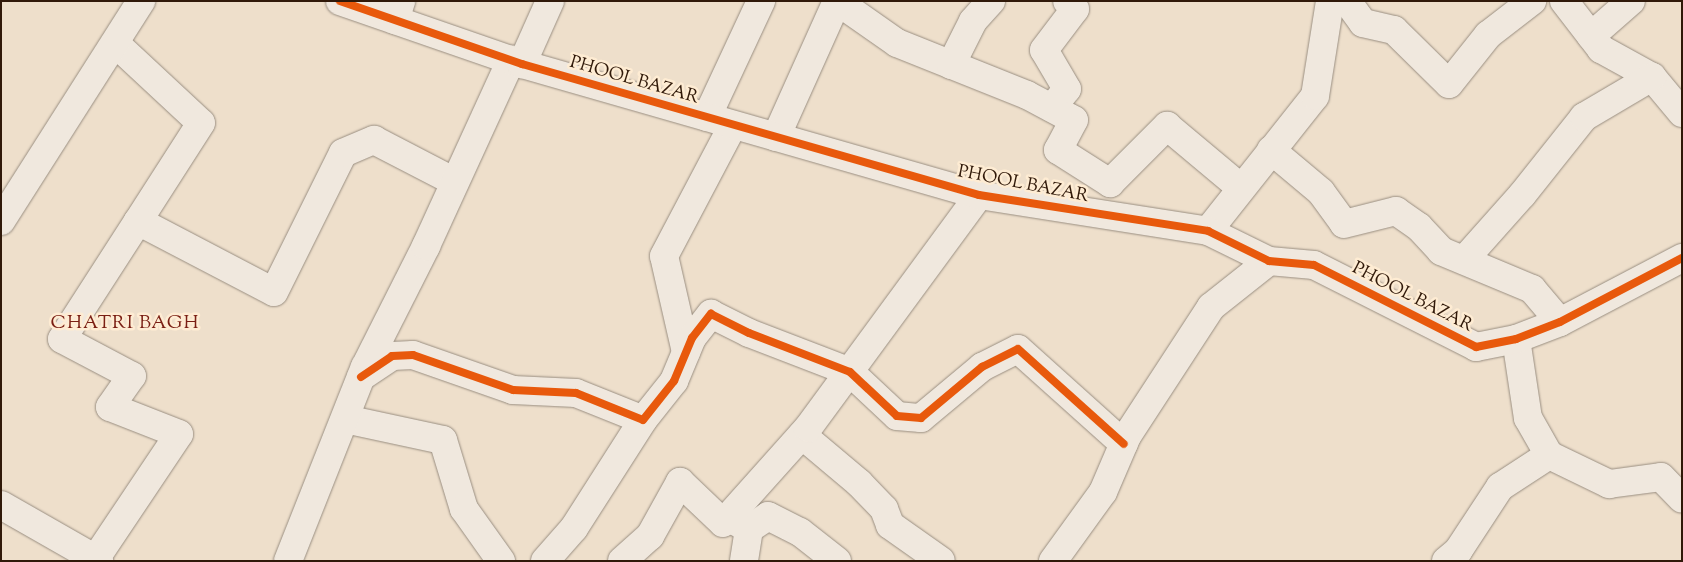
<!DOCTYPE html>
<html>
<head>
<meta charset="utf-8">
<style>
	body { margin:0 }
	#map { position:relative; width:1683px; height:562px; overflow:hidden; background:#eedfcb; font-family:"Sorts Mill Goudy",serif }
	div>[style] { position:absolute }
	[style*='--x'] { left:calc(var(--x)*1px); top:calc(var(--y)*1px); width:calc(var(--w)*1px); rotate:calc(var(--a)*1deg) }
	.roads { filter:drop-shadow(0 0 1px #998e81) drop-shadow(0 0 1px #998e81) }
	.minor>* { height:28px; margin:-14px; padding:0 14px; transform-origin:14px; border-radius:14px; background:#f0e8de }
	.tertiary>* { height:28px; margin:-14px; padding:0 14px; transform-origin:14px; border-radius:14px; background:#f0e8de }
	.cycleway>* { height:8px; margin:-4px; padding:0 4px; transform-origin:4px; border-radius:4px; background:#e8590c }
	span { translate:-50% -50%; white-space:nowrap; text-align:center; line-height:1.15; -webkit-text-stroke:5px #feecd3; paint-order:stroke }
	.street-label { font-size:18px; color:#301909 }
	.neighbourhood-label { font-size:19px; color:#7a1f14; letter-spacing:1px }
	.frame { position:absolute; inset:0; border:2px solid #301909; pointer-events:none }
</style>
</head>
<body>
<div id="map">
	<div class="roads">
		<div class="minor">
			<div style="--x:837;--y:1;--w:73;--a:35"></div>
			<div style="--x:897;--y:43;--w:140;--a:21.8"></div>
			<div style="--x:1027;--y:95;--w:53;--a:28"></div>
			<div style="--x:1074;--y:120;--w:34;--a:118"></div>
			<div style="--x:1058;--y:150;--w:62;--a:32.4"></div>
			<div style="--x:1110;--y:183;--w:81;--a:-45"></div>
			<div style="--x:1167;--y:126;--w:95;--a:39.9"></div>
			<div style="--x:1347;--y:1;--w:27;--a:54"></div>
			<div style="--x:1363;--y:23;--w:32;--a:13"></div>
			<div style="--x:1394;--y:30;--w:77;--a:44.5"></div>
			<div style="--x:1449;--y:84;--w:63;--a:-51.5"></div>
			<div style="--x:1488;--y:35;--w:56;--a:-37.7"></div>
			<div style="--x:1564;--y:1;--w:61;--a:52.4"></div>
			<div style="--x:1601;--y:49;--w:58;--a:28.8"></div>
			<div style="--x:1652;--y:77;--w:47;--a:50.2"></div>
			<div style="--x:395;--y:20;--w:20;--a:-72"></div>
			<div style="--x:1591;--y:36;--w:53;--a:-41.2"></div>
			<div style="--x:115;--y:43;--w:117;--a:42.9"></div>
			<div style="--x:201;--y:123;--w:117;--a:122.7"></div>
			<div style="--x:138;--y:221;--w:153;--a:27.6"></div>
			<div style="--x:274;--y:292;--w:155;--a:-63.6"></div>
			<div style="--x:343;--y:153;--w:34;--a:-23"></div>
			<div style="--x:374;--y:140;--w:91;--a:27.4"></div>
			<div style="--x:951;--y:65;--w:49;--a:-63.4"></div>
			<div style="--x:973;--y:21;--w:27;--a:-48"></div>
			<div style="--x:1052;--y:108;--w:24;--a:-52"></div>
			<div style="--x:1067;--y:89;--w:45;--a:-120.5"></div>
			<div style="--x:1044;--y:50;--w:51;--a:-52.9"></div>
			<div style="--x:1075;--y:9;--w:11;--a:-135"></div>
			<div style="--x:707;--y:117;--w:128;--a:-65"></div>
			<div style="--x:776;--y:137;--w:149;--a:-65.8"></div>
			<div style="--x:1271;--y:150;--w:65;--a:40"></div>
			<div style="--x:1321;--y:192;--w:39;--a:54"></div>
			<div style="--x:1344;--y:224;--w:54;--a:-14"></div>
			<div style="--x:1396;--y:211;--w:28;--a:35"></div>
			<div style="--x:1419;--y:227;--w:33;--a:47"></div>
			<div style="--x:1441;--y:251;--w:99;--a:22.7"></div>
			<div style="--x:1532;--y:289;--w:43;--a:49.7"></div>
			<div style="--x:1;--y:221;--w:261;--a:-57.5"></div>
			<div style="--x:1208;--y:231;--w:172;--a:-51.6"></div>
			<div style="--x:1315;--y:96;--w:96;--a:-81"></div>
			<div style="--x:1464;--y:260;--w:87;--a:-48.3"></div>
			<div style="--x:1522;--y:195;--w:100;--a:-51.5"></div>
			<div style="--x:1584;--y:117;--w:79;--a:-30.5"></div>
			<div style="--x:1516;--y:339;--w:80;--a:81.4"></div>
			<div style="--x:1528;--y:418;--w:43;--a:60.4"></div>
			<div style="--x:1549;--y:455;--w:67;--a:25.8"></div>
			<div style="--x:1609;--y:484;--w:52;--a:-7.7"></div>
			<div style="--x:1661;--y:477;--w:30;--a:46"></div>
			<div style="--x:686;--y:352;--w:98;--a:-102.9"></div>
			<div style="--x:664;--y:256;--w:148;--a:-62.2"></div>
			<div style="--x:361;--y:377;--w:37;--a:-34"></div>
			<div style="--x:392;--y:356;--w:21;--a:-3"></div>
			<div style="--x:413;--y:355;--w:106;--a:19.3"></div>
			<div style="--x:513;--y:390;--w:63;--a:2.7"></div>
			<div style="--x:576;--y:393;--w:72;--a:21.9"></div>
			<div style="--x:643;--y:420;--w:50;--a:-51.5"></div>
			<div style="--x:674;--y:381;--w:47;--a:-67.3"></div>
			<div style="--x:692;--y:338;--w:31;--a:-52"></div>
			<div style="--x:711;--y:314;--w:42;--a:26.6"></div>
			<div style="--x:749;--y:333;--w:108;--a:21.1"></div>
			<div style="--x:850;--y:372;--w:64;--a:43.1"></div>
			<div style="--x:897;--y:416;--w:24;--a:5"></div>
			<div style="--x:921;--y:418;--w:80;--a:-39.9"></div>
			<div style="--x:982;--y:367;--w:40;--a:-26.6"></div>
			<div style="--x:1018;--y:349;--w:142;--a:41.9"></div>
			<div style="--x:345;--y:419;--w:100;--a:12.1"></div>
			<div style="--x:443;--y:440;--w:72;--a:73.1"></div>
			<div style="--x:464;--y:509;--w:64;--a:54.6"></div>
			<div style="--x:802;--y:435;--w:75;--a:40.1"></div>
			<div style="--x:859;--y:483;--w:36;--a:46"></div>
			<div style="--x:884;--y:509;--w:17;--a:69"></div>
			<div style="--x:890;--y:525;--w:62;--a:35.2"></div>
			<div style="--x:1;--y:505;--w:113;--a:29.7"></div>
			<div style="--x:733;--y:520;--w:18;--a:29"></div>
			<div style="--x:749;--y:529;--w:32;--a:99"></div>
			<div style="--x:749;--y:529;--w:23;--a:-34"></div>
			<div style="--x:768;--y:516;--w:36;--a:27"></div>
			<div style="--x:800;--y:532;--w:47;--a:38.1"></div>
			<div style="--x:96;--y:558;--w:149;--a:-56.2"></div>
			<div style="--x:179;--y:434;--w:74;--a:-158.6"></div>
			<div style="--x:110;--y:407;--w:38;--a:-55"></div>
			<div style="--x:132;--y:376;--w:79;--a:-152.1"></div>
			<div style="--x:62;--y:339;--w:140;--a:-57.2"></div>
			<div style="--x:288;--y:561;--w:209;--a:-68.4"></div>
			<div style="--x:365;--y:367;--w:136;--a:-63.2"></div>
			<div style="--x:426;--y:246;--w:205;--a:-65.4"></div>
			<div style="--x:545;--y:561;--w:44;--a:-48.7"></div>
			<div style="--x:574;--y:528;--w:128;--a:-57.4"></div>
			<div style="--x:622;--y:561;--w:38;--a:-42"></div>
			<div style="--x:650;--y:536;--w:62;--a:-60.9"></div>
			<div style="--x:680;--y:482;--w:59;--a:43.6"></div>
			<div style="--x:723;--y:523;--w:127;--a:-48.2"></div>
			<div style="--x:808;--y:428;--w:289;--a:-53.7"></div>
			<div style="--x:1053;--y:561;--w:85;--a:-54.1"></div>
			<div style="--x:1103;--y:492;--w:61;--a:-66.8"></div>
			<div style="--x:1127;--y:436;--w:154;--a:-56.9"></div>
			<div style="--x:1211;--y:307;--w:74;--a:-38.4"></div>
			<div style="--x:1446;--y:561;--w:16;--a:-40"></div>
			<div style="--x:1458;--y:551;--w:77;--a:-56.7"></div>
			<div style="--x:1500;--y:487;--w:59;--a:-33.1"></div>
		</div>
		<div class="tertiary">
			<div style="--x:340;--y:1;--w:193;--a:19.1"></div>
			<div style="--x:522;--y:64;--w:475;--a:16"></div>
			<div style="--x:979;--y:195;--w:232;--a:8.9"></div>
			<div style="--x:1208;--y:231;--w:68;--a:26.2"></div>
			<div style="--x:1269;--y:261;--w:45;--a:5.1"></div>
			<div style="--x:1314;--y:265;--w:182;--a:26.8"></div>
			<div style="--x:1476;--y:347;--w:41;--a:-11.3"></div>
			<div style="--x:1516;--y:339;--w:47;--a:-21.1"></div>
			<div style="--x:1560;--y:322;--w:138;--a:-27.7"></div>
			<div style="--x:522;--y:64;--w:69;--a:-66"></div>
		</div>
	</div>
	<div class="cycleway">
		<div style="--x:340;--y:1;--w:193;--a:19.1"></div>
		<div style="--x:522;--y:64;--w:475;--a:16"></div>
		<div style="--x:979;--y:195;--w:232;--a:8.9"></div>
		<div style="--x:1208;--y:231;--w:68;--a:26.2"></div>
		<div style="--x:1269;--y:261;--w:45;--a:5.1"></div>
		<div style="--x:1314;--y:265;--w:182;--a:26.8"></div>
		<div style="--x:1476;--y:347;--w:41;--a:-11.3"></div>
		<div style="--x:1516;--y:339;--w:47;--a:-21.1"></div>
		<div style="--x:1560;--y:322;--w:138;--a:-27.7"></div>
		<div style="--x:361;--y:377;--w:37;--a:-34"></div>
		<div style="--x:392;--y:356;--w:21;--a:-3"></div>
		<div style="--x:413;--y:355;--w:106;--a:19.3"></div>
		<div style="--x:513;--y:390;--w:63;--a:2.7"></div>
		<div style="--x:576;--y:393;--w:72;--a:21.9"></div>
		<div style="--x:643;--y:420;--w:50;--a:-51.5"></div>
		<div style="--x:674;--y:381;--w:47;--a:-67.3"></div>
		<div style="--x:692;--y:338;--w:31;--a:-52"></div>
		<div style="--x:711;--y:314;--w:42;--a:26.6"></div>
		<div style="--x:749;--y:333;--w:108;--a:21.1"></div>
		<div style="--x:850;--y:372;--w:64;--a:43.1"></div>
		<div style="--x:897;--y:416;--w:24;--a:5"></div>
		<div style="--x:921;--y:418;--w:80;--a:-39.9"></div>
		<div style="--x:982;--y:367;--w:40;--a:-26.6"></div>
		<div style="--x:1018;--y:349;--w:142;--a:41.9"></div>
	</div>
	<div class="street-label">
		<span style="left:634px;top:81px;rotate:16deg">PHOOL BAZAR</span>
		<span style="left:1023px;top:185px;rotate:11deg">PHOOL BAZAR</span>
		<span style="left:1412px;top:298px;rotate:27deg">PHOOL BAZAR</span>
	</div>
	<div class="neighbourhood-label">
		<span style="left:125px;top:324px">CHATRI BAGH</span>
	</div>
	<div class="frame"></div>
</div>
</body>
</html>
